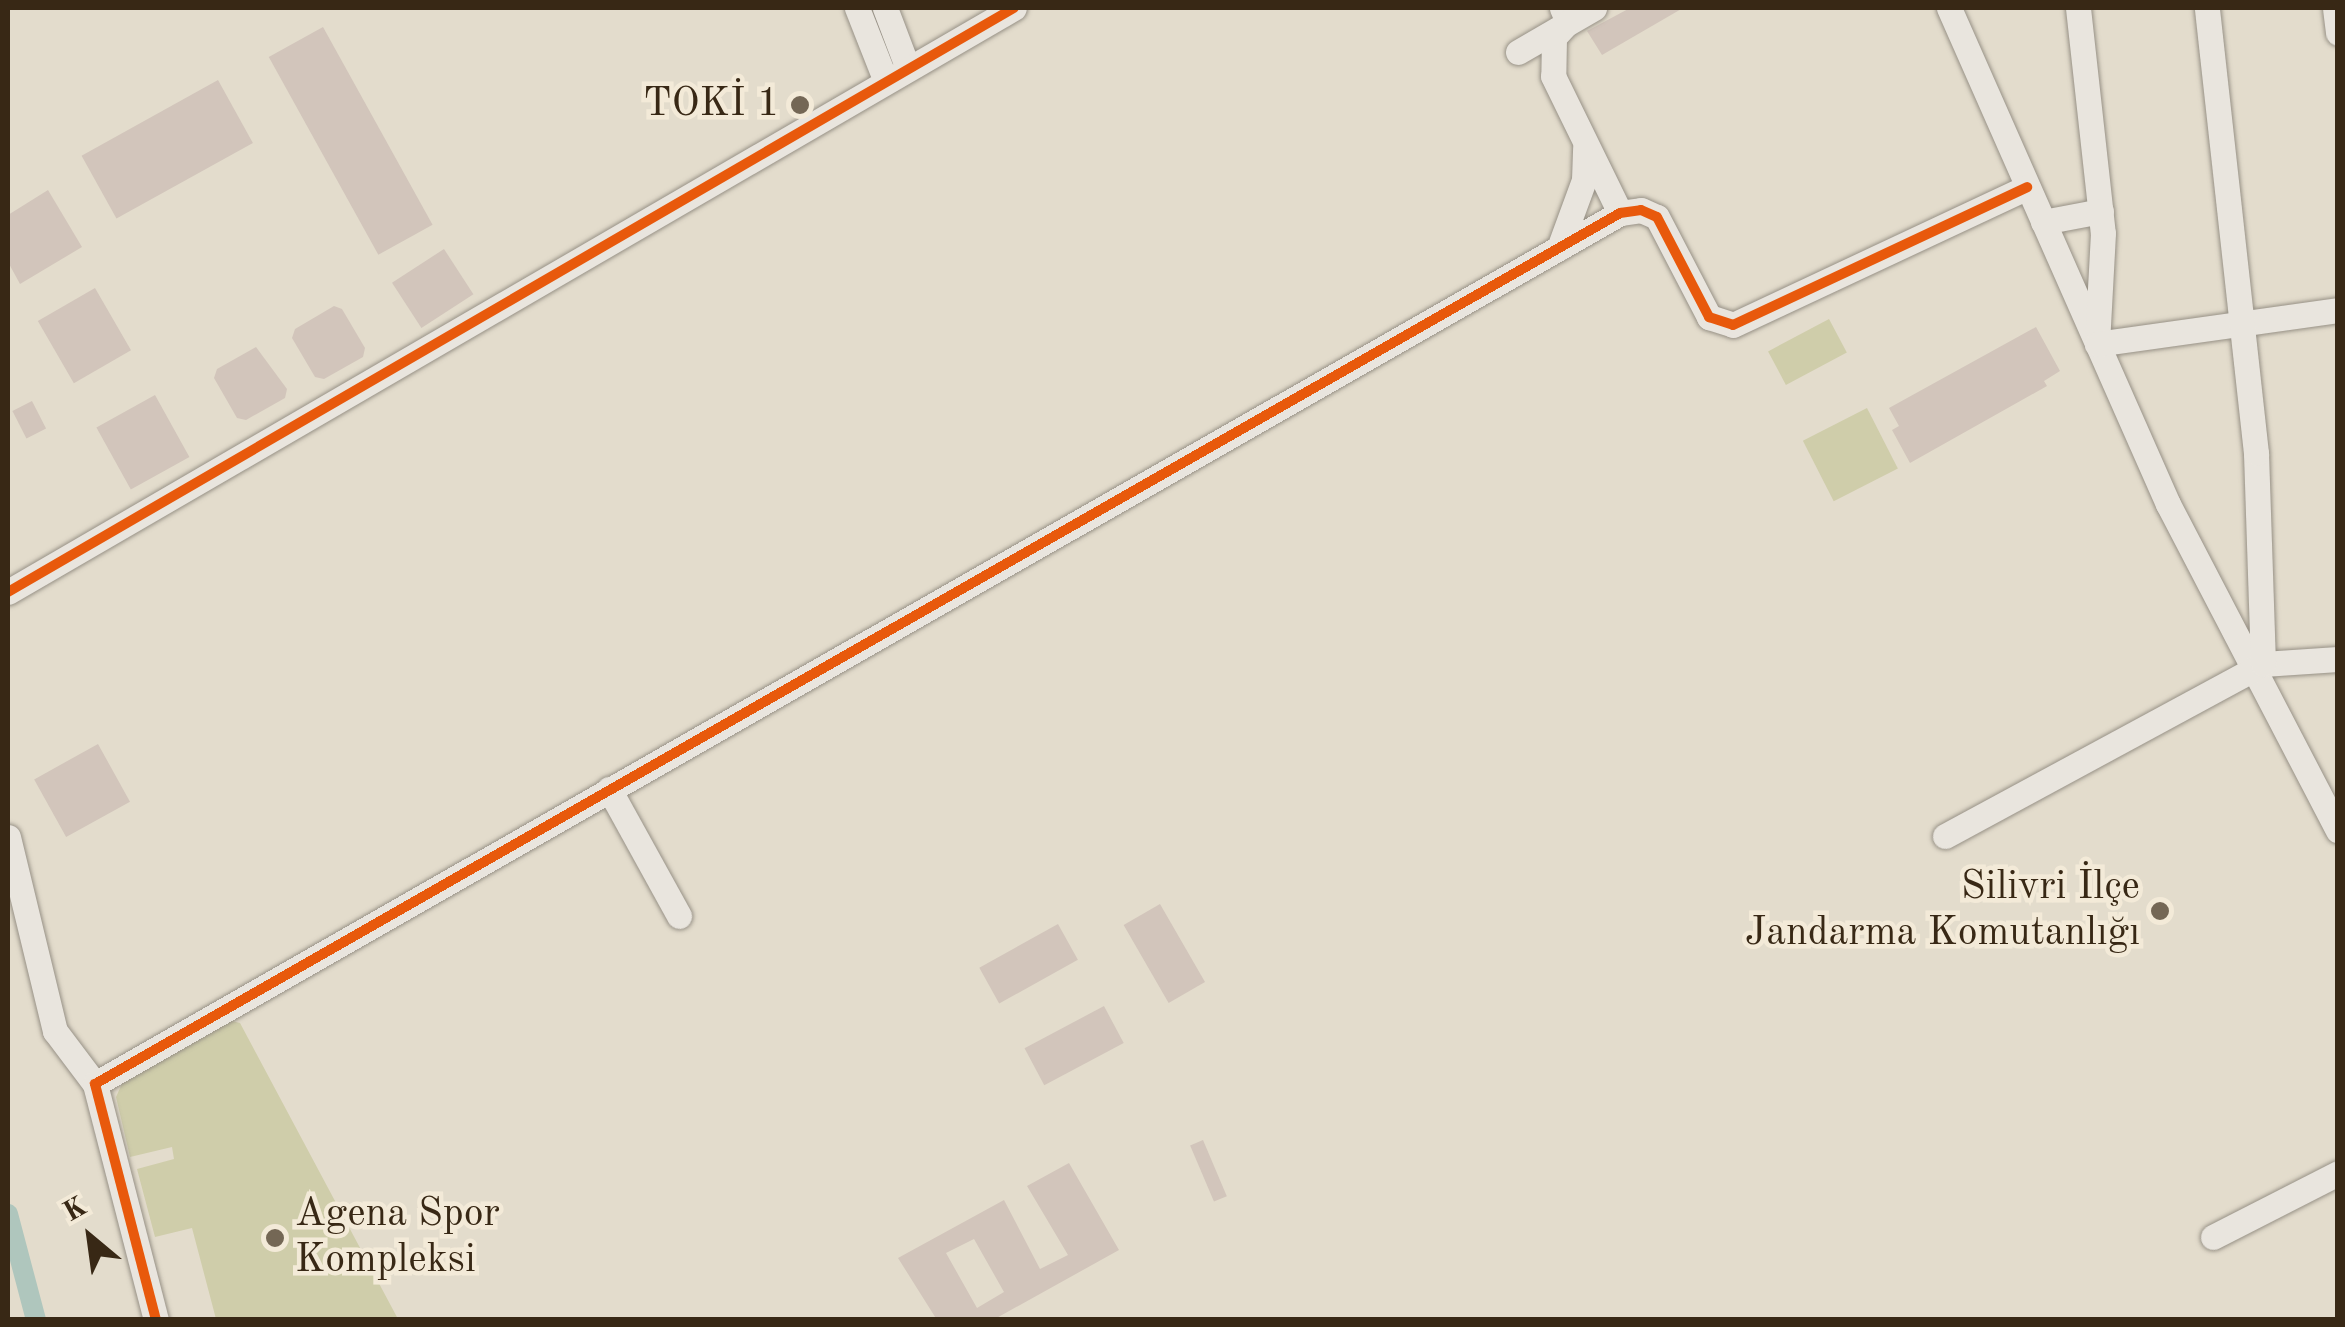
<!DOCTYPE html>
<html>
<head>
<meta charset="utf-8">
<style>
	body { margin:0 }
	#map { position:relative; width:2345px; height:1327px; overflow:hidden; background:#e3dccc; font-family:"Old Standard TT",serif }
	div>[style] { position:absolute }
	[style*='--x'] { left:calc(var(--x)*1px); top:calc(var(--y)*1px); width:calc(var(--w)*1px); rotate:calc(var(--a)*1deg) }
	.green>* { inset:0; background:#cfcdaa; transform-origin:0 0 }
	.canal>* { height:20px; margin:-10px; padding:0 10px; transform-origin:10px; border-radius:10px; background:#afc6bd }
	.building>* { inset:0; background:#d2c5bb; transform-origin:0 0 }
	.roads { filter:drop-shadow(0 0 2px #979186) drop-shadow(0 0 2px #979186) }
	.minor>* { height:25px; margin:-12.5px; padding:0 12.5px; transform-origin:12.5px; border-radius:12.5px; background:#e9e5de }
	.cycleway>* { height:10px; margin:-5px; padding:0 5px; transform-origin:5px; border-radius:5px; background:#e8590c }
	.dots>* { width:28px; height:28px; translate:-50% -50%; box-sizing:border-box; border:5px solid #f3ead8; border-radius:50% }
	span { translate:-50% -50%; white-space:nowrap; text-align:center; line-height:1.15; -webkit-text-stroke:9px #f3ead8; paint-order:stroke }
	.poi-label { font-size:40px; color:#382815 }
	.right { translate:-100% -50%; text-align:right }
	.left { translate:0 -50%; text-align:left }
	.frame { position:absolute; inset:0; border:10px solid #382815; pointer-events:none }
	.north { position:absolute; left:40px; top:1187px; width:100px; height:100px; -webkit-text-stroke:8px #f3ead8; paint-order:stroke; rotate:331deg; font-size:28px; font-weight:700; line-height:40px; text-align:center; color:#382815 }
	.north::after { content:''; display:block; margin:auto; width:35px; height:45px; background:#382815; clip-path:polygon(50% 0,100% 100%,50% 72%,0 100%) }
</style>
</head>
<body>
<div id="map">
	<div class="green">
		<div style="left:1829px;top:319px;width:38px;height:69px;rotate:62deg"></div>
		<div style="left:1867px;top:408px;width:68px;height:72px;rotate:63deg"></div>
		<div style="clip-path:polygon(228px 1020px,240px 1023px,398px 1319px,216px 1319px,192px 1228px,155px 1237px,137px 1169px,174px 1159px,172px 1147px,130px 1157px,116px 1097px,125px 1077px)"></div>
	</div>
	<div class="canal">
		<div style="--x:8;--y:1214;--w:110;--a:75.2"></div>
	</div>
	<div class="building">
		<div style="clip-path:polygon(1630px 8px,1683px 8px,1602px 55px,1587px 31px)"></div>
		<div style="left:323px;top:27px;width:226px;height:62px;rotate:61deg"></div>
		<div style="left:218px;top:80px;width:72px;height:156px;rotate:61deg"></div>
		<div style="clip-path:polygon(48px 190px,82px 247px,20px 284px,8px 262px,8px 215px)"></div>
		<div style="left:444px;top:249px;width:54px;height:62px;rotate:57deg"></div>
		<div style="left:95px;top:288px;width:72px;height:66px;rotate:60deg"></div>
		<div style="clip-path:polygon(334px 306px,342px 309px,365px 348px,363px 357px,324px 379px,315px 377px,292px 338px,295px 329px)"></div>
		<div style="clip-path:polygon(2036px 327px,2060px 371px,2044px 381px,2047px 386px,1910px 463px,1892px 430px,1899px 426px,1889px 408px)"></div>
		<div style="clip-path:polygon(256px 347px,287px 389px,285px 398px,246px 420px,237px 418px,214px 378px,217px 369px)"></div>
		<div style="left:155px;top:395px;width:71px;height:67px;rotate:61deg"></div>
		<div style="left:32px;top:401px;width:31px;height:22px;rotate:63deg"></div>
		<div style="left:98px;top:744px;width:66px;height:73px;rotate:61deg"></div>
		<div style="left:1160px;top:904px;width:90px;height:42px;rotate:60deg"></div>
		<div style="left:1058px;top:924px;width:41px;height:90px;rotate:61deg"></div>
		<div style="left:1104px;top:1006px;width:42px;height:90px;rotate:62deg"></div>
		<div style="left:1203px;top:1140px;width:61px;height:14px;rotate:67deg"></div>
		<div style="clip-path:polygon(evenodd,1069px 1163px,1119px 1250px,993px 1320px,937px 1320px,898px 1258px,1004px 1200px,1040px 1269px,1068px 1255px,1027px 1186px,1069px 1163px,974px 1239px,1004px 1292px,977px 1308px,946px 1253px,974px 1239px)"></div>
	</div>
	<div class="roads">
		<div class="minor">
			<div style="--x:857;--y:8;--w:76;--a:68.5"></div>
			<div style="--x:885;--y:8;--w:62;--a:69.2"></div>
			<div style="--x:1562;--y:8;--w:15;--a:67"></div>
			<div style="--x:1568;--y:22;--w:21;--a:133"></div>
			<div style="--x:1554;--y:37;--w:39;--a:91"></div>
			<div style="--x:1553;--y:76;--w:153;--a:63.9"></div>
			<div style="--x:1949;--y:8;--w:542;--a:66.18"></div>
			<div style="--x:2168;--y:504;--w:368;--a:62.5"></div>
			<div style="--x:2078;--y:8;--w:226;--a:83.7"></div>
			<div style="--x:2103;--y:233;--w:111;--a:93.1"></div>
			<div style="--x:2097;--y:344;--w:243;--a:-8"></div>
			<div style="--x:2335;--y:8;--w:25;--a:83"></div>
			<div style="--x:1518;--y:52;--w:88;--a:-30.1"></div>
			<div style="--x:2043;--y:222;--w:59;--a:-10.7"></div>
			<div style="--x:1559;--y:248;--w:72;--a:-69.8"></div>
			<div style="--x:1584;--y:180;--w:32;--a:-88"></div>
			<div style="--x:8;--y:592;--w:1163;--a:-30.14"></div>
			<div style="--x:2263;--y:664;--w:75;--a:-3.8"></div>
			<div style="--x:609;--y:789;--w:145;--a:61.1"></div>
			<div style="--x:1945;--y:836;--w:362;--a:-28.4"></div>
			<div style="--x:2263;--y:664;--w:211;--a:-91.9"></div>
			<div style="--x:2256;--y:453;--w:448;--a:-96.3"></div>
			<div style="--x:8;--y:837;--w:200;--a:76.4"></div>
			<div style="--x:55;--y:1031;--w:66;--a:53"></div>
			<div style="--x:2213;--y:1237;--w:140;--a:-27.1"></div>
			<div style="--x:156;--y:1320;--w:244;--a:-104.5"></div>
			<div style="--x:95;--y:1084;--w:1756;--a:-29.73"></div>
			<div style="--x:1620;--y:213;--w:21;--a:-8"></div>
			<div style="--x:1641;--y:210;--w:17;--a:24"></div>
			<div style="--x:1657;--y:217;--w:113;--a:62.5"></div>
			<div style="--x:1709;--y:317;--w:25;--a:18"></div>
			<div style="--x:1733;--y:325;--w:325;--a:-25.1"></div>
		</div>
	</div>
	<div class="cycleway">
		<div style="--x:8;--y:592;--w:1163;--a:-30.14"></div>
		<div style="--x:156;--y:1320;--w:244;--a:-104.5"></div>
		<div style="--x:95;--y:1084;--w:1756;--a:-29.73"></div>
		<div style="--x:1620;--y:213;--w:21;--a:-8"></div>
		<div style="--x:1641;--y:210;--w:17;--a:24"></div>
		<div style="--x:1657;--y:217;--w:113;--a:62.5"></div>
		<div style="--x:1709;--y:317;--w:25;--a:18"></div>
		<div style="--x:1733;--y:325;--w:325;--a:-25.1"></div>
	</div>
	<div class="dots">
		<div style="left:800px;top:105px;background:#746755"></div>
		<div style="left:2160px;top:911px;background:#746755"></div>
		<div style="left:275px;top:1238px;background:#746755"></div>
	</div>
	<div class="poi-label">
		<span class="right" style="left:780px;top:105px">TOKİ 1</span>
		<span class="right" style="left:2140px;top:911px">Silivri İlçe<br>Jandarma Komutanlığı</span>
		<span class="left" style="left:295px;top:1238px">Agena Spor<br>Kompleksi</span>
	</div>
	<div class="frame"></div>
	<div class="north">K</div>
</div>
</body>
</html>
